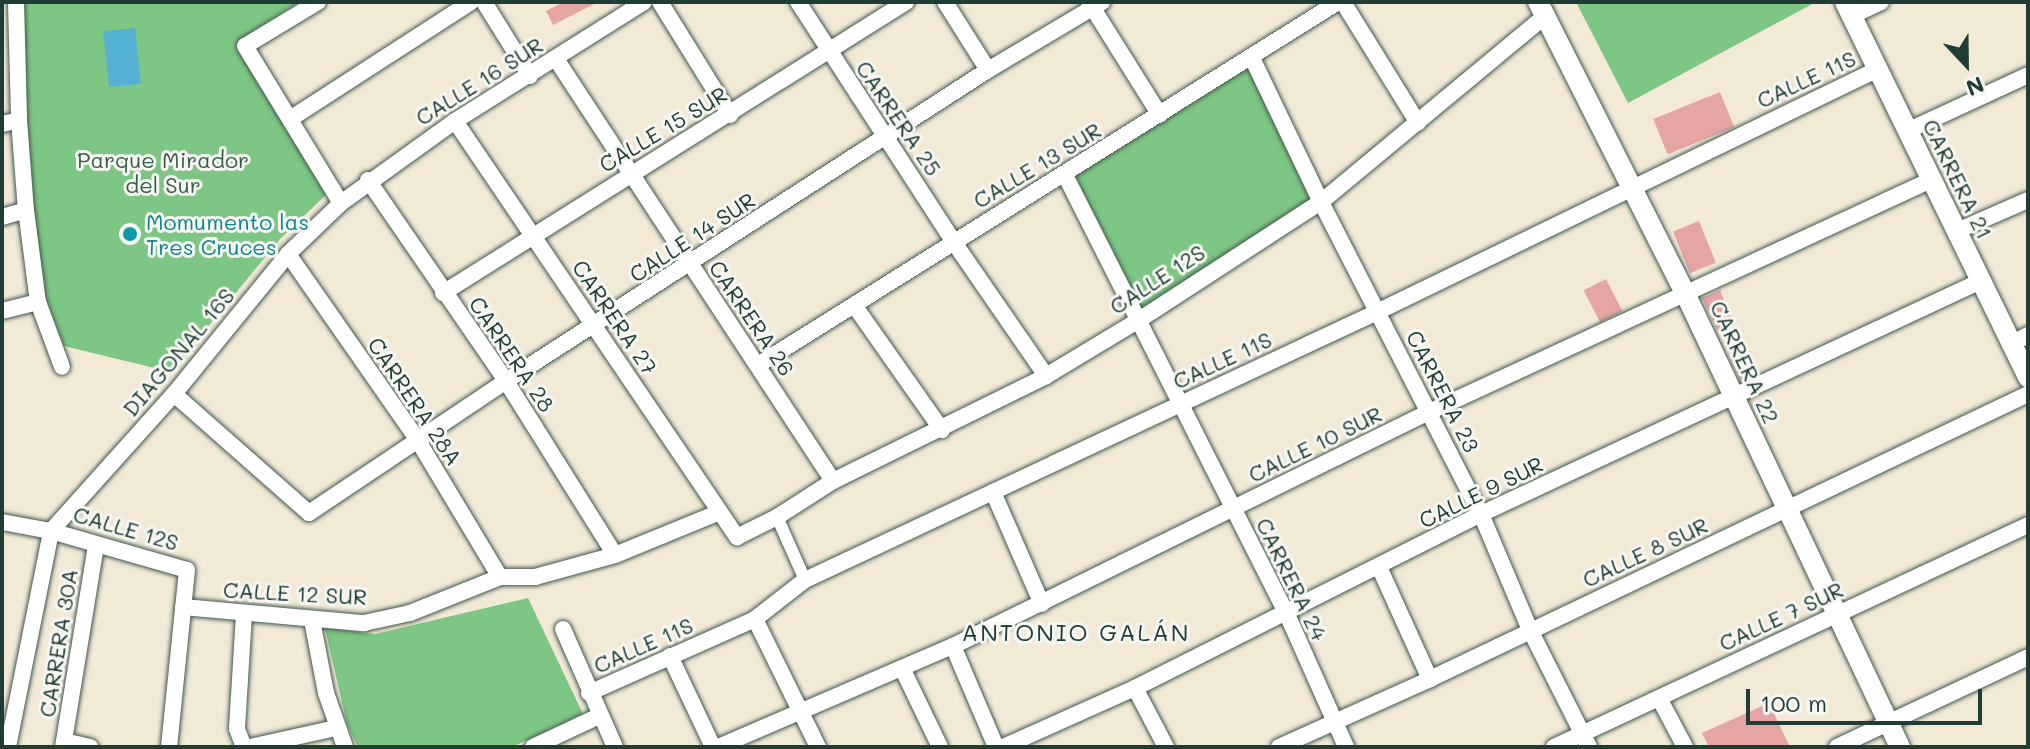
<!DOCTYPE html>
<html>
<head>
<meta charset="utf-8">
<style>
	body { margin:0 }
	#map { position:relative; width:2030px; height:749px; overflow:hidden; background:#f2ead7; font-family:Mali,sans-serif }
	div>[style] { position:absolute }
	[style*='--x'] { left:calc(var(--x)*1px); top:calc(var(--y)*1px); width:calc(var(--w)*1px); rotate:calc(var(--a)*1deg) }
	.green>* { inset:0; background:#7ec683 }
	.water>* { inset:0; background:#55b1d3; transform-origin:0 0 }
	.building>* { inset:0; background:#e4a5a4; transform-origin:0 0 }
	.roads { filter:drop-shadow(0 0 2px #3f574c) drop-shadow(0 0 2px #3f574c) }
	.pedestrian>* { height:12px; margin:-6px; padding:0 6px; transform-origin:6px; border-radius:6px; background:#fff }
	.minor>* { height:16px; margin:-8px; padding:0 8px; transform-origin:8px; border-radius:8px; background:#fff }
	.tertiary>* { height:20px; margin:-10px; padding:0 10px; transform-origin:10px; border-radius:10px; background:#fff }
	.dots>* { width:22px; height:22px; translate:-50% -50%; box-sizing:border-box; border:4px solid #f6f6f2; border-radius:50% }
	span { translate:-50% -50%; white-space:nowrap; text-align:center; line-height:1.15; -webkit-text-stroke:6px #f6f6f2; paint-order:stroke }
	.street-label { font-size:22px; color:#1f3d34 }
	.park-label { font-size:22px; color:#375f48 }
	.culture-label { font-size:22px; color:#0d838f }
	.left { translate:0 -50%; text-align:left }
	.neighbourhood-label { font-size:24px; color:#1f3d34; letter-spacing:2px }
	.frame { position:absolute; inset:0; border:4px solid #1f3d34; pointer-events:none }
	.north { position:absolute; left:1926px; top:24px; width:80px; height:80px; -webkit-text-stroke:6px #f6f6f2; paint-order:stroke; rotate:158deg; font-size:22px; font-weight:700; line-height:32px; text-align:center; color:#1f3d34 }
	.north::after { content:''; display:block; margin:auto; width:28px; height:36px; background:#1f3d34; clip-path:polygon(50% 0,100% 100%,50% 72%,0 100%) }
	.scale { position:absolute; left:1746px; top:689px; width:236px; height:36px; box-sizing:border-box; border:4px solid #1f3d34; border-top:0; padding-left:10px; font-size:24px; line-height:28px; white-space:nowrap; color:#1f3d34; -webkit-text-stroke:6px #f6f6f2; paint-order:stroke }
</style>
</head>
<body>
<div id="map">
	<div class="green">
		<div style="clip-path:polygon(20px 2px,299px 2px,240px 40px,332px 189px,280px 239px,171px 372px,64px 346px,41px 284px,30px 196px)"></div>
		<div style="clip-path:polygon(1576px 2px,1816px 2px,1628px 103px)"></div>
		<div style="clip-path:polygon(1248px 68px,1311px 201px,1143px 310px,1075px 176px)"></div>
		<div style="clip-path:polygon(528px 598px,583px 714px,512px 747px,358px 747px,347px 724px,325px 628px,375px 634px)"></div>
	</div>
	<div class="water">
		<div style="left:135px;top:28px;width:56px;height:32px;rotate:84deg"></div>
	</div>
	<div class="building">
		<div style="clip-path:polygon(564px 2px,598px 2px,553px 25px,546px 11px)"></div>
		<div style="left:1720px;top:92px;width:38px;height:72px;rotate:68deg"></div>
		<div style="left:1699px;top:221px;width:45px;height:28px;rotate:68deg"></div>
		<div style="left:1606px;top:279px;width:36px;height:25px;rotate:63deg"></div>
		<div style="clip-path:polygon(1720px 290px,1734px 326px,1718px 332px,1702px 298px)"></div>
		<div style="left:1750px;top:351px;width:23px;height:21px;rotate:67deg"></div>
		<div style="clip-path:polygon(1769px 703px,1790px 747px,1709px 747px,1702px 733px)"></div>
	</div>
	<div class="roads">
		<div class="pedestrian">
			<div style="--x:777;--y:517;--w:69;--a:66"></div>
		</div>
		<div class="minor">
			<div style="--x:16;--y:2;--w:118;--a:88.5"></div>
			<div style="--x:19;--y:120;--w:90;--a:85.6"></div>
			<div style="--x:26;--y:210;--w:93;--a:82.6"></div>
			<div style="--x:38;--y:302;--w:69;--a:69.7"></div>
			<div style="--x:318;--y:2;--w:85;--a:148.9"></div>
			<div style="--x:245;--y:46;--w:184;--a:58.6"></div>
			<div style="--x:484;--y:2;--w:87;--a:58.1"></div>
			<div style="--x:660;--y:2;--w:133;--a:58.2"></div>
			<div style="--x:798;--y:2;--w:285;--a:57"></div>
			<div style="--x:953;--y:241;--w:164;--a:55.4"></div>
			<div style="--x:945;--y:2;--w:80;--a:57.7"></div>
			<div style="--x:1089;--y:2;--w:133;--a:57.9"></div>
			<div style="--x:1343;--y:2;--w:142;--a:58.2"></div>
			<div style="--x:1851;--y:16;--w:33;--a:-25"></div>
			<div style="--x:1252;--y:58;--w:160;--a:64.4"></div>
			<div style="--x:1321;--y:202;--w:351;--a:62.9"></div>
			<div style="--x:1481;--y:514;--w:126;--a:67.1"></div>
			<div style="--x:1530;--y:630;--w:131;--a:63.2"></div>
			<div style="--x:556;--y:59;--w:505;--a:56.72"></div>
			<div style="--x:290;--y:119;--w:216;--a:-32.9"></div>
			<div style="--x:455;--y:121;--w:503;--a:55.87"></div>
			<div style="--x:737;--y:537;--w:45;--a:-26.6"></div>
			<div style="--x:777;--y:517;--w:67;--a:-32.7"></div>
			<div style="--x:833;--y:481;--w:237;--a:-26.2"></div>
			<div style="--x:1046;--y:376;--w:109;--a:-31.1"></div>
			<div style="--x:1139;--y:320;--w:217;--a:-33"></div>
			<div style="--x:1321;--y:202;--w:293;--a:-39.7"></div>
			<div style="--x:2;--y:124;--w:17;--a:-13"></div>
			<div style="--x:1907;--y:131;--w:133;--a:-24.8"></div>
			<div style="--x:1065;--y:175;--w:490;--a:63.2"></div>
			<div style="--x:1286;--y:612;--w:148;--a:66"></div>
			<div style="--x:368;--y:180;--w:244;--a:55.5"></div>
			<div style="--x:506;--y:381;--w:205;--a:57.9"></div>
			<div style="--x:2;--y:217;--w:25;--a:-16"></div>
			<div style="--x:1957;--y:231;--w:77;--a:-23.6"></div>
			<div style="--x:288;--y:254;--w:226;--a:55.1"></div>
			<div style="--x:417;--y:439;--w:161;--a:59"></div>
			<div style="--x:443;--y:293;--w:547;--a:-32.15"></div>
			<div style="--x:854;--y:305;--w:153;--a:54.9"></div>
			<div style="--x:2;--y:311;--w:37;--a:-14"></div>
			<div style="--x:2011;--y:344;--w:19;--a:-28"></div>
			<div style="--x:758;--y:365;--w:684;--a:-32.04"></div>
			<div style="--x:174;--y:394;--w:180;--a:41.4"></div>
			<div style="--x:309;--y:513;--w:237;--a:-33.8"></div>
			<div style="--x:506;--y:381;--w:574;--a:-32.83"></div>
			<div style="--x:988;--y:70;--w:133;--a:-30.8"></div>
			<div style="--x:993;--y:492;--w:122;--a:66.4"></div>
			<div style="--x:2;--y:522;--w:50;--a:10.4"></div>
			<div style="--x:51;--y:531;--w:141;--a:16"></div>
			<div style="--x:187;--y:570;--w:178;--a:95.8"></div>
			<div style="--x:51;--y:531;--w:184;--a:-48.1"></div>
			<div style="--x:174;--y:394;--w:181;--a:-50.8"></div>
			<div style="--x:288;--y:254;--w:74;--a:-43.9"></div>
			<div style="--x:341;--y:203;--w:140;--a:-35.7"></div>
			<div style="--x:455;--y:121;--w:223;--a:-32.2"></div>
			<div style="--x:1380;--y:569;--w:121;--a:65.6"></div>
			<div style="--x:183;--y:607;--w:182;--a:5.1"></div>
			<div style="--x:364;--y:623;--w:47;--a:-12.3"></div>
			<div style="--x:410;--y:613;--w:97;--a:-21.8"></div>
			<div style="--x:500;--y:577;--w:35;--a:0"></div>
			<div style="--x:535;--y:577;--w:83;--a:-15.4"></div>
			<div style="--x:615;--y:555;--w:113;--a:-22.3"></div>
			<div style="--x:244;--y:614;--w:115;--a:93.5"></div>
			<div style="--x:237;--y:729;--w:19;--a:69"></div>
			<div style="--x:755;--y:619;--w:143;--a:63.8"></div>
			<div style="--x:312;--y:620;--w:74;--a:79.1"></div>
			<div style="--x:326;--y:693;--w:57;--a:70.6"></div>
			<div style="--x:563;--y:629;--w:129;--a:66.2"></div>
			<div style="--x:953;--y:646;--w:110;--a:66.9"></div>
			<div style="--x:670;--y:656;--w:101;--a:64.7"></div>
			<div style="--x:902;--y:668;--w:88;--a:64.3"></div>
			<div style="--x:1135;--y:688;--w:67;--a:62.3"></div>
			<div style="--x:589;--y:693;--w:182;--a:-24"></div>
			<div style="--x:755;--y:619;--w:63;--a:-38"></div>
			<div style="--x:805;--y:580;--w:632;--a:-25.1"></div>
			<div style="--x:1377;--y:312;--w:557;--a:-25.87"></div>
			<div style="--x:1659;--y:698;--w:55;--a:62"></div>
			<div style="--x:64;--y:741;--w:27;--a:13"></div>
			<div style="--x:8;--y:747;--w:220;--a:-78.7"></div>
			<div style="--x:63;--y:747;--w:204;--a:-80.7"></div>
			<div style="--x:250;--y:747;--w:88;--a:-12.5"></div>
			<div style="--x:533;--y:747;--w:73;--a:-25.2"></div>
			<div style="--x:718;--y:747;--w:256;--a:-23.3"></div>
			<div style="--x:953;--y:646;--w:530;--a:-26.18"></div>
			<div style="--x:1429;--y:412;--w:553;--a:-24.8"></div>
			<div style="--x:1003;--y:747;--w:145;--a:-24.1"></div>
			<div style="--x:1135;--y:688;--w:387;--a:-26.7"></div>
			<div style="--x:1481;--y:514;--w:552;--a:-24.99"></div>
			<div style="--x:1279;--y:747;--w:166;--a:-24.2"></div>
			<div style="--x:1430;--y:679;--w:662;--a:-25.48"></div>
			<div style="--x:1554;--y:747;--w:523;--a:-25.1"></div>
			<div style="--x:1837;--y:747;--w:211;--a:-25.2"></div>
		</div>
		<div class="tertiary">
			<div style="--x:1538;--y:2;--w:326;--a:63.2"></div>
			<div style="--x:1685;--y:293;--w:502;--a:64.66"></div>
			<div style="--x:1845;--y:2;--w:418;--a:64"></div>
		</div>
	</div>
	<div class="dots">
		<div style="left:130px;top:234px;background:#0f9aa8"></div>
	</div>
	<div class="street-label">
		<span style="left:1806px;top:79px;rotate:-25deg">CALLE 11S</span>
		<span style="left:479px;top:81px;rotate:-32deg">CALLE 16 SUR</span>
		<span style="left:899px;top:118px;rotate:56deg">CARRERA 25</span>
		<span style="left:663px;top:129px;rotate:-31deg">CALLE 15 SUR</span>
		<span style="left:1037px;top:165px;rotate:-31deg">CALLE 13 SUR</span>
		<span style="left:1958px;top:179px;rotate:64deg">CARRERA 21</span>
		<span style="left:692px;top:237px;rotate:-33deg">CALLE 14 SUR</span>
		<span style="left:1157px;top:279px;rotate:-33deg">CALLE 12S</span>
		<span style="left:615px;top:317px;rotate:56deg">CARRERA 27</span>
		<span style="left:752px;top:318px;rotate:56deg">CARRERA 26</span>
		<span style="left:178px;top:352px;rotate:-50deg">DIAGONAL 16S</span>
		<span style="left:512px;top:354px;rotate:56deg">CARRERA 28</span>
		<span style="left:1222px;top:360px;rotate:-25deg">CALLE 11S</span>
		<span style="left:1745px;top:362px;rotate:65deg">CARRERA 22</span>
		<span style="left:1443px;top:391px;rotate:63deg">CARRERA 23</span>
		<span style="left:415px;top:401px;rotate:56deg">CARRERA 28A</span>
		<span style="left:1315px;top:444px;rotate:-26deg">CALLE 10 SUR</span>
		<span style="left:1481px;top:492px;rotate:-26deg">CALLE 9 SUR</span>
		<span style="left:126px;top:528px;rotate:16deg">CALLE 12S</span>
		<span style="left:1645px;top:552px;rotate:-25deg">CALLE 8 SUR</span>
		<span style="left:1292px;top:579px;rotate:64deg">CARRERA 24</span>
		<span style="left:295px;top:593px;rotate:3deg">CALLE 12 SUR</span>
		<span style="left:1781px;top:616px;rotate:-25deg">CALLE 7 SUR</span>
		<span style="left:58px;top:643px;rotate:-81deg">CARRERA 30A</span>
		<span style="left:643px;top:645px;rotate:-24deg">CALLE 11S</span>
	</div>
	<div class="park-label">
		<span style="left:163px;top:172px">Parque Mirador<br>del Sur</span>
	</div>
	<div class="culture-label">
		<span class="left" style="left:146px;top:234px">Momumento las<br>Tres Cruces</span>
	</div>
	<div class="neighbourhood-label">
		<span style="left:1076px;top:632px">ANTONIO GALÁN</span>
	</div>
	<div class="frame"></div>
	<div class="north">N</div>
	<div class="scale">100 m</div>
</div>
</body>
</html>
